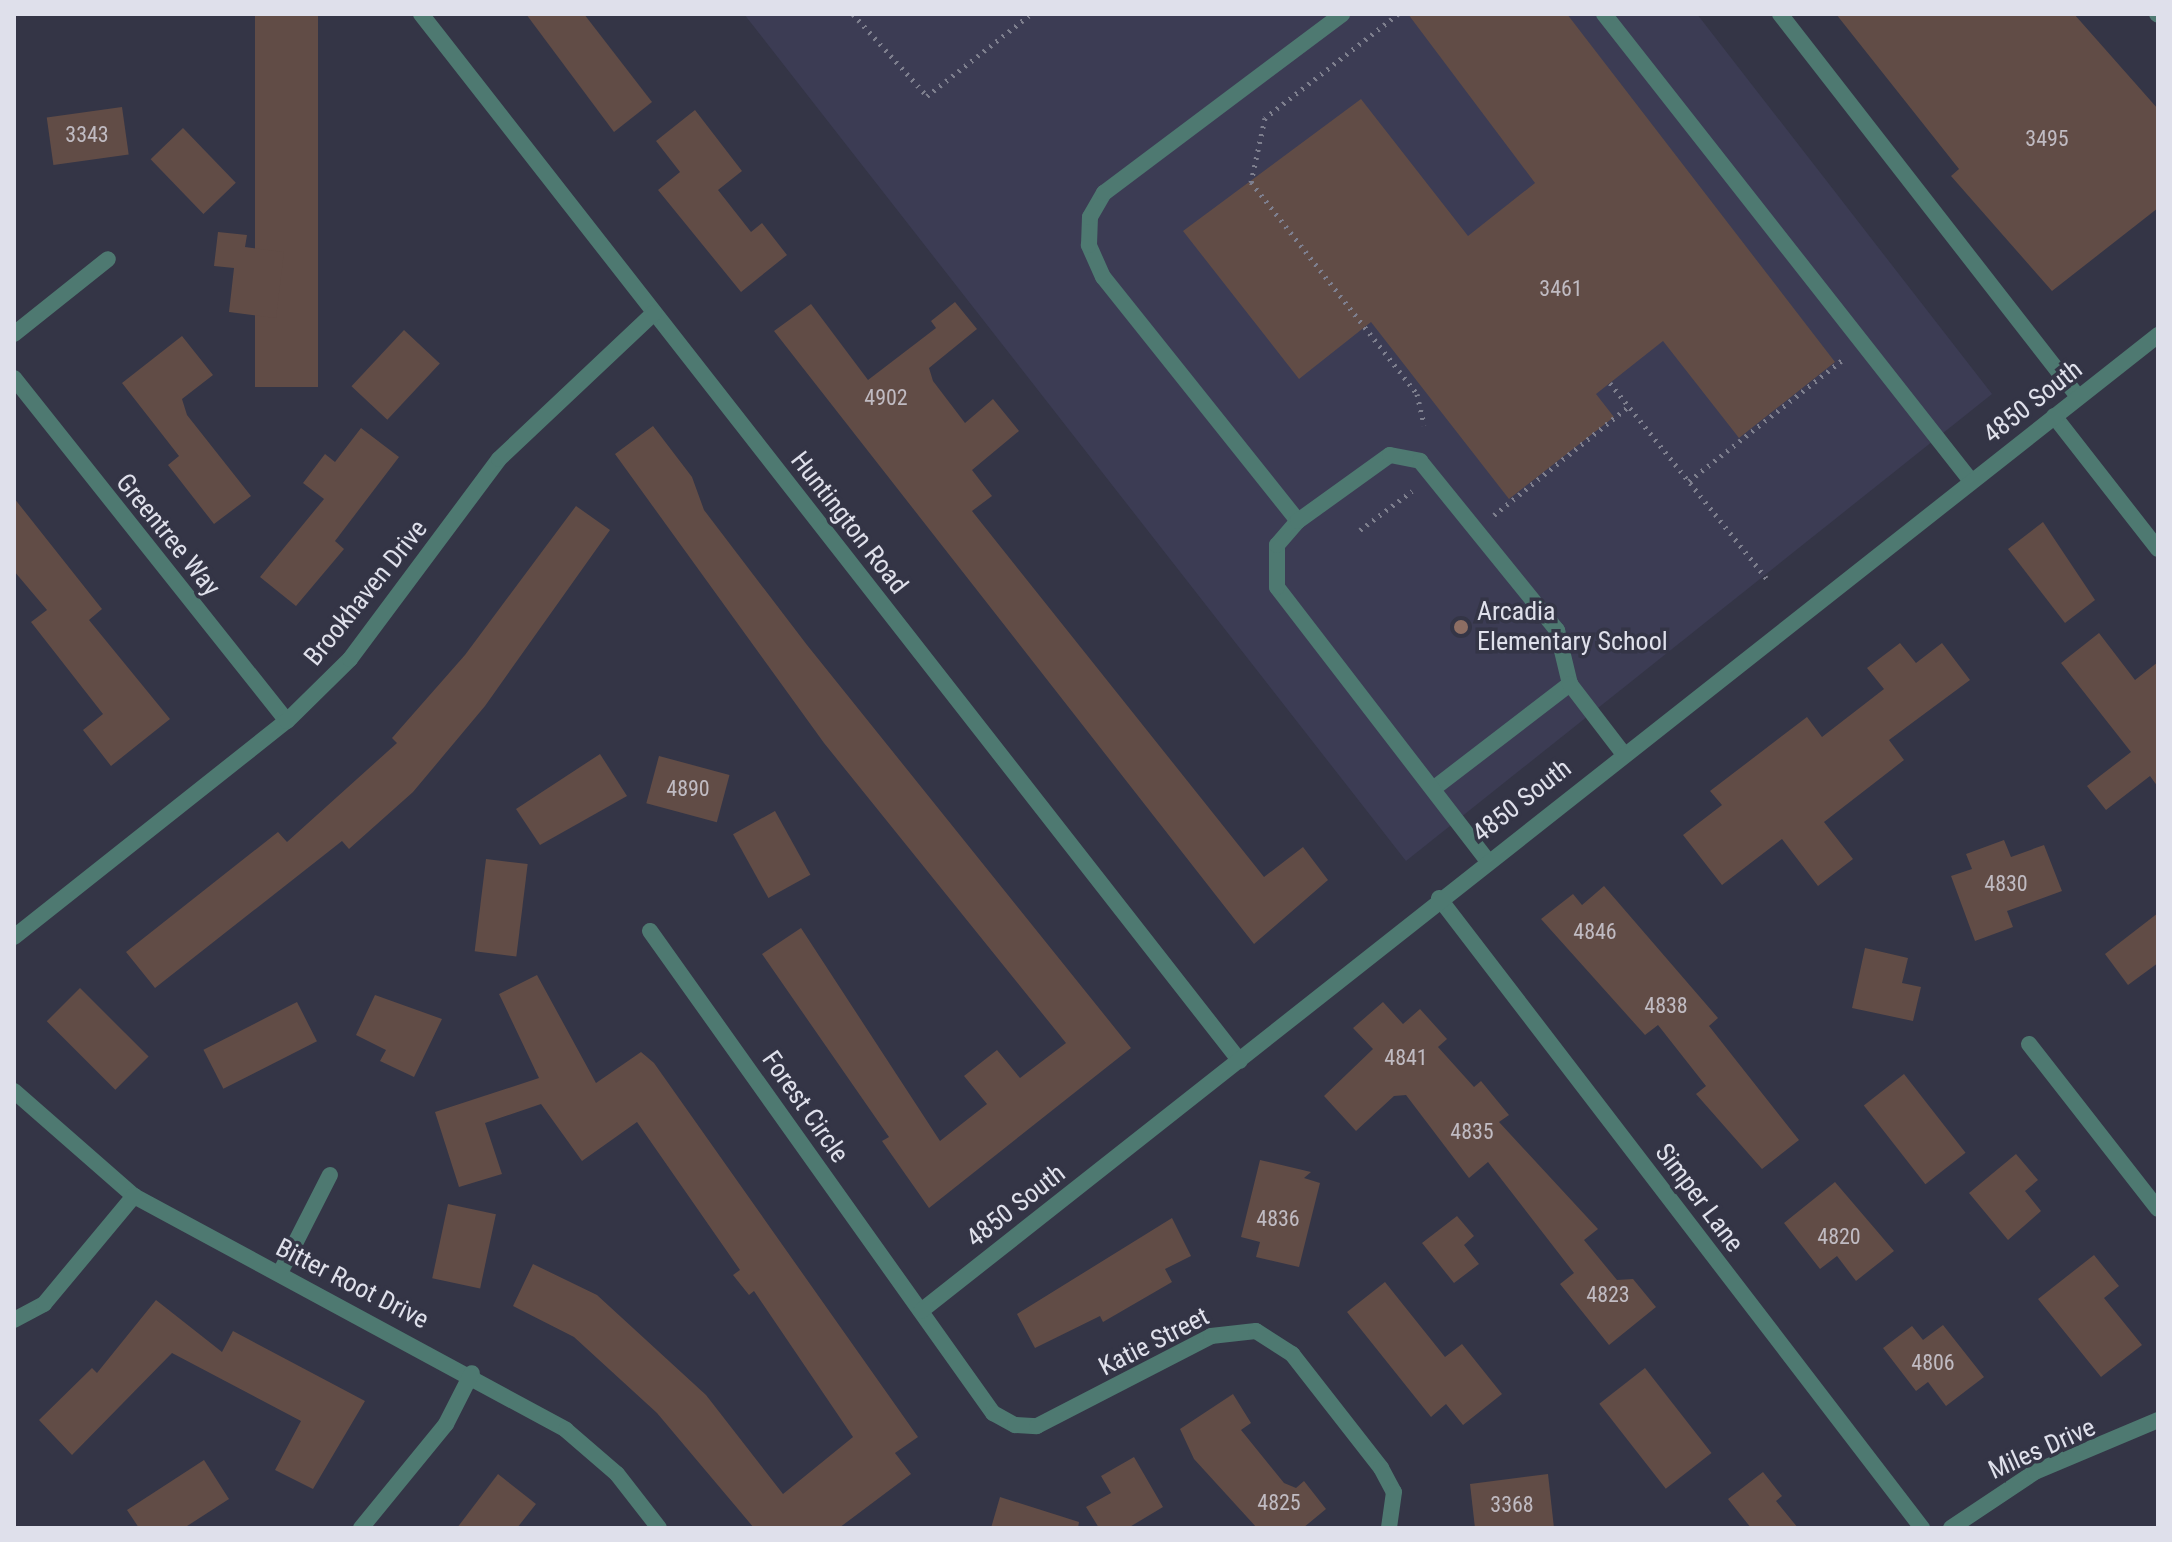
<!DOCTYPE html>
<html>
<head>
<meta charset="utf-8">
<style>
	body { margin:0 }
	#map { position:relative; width:2172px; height:1542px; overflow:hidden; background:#343546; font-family:"Roboto Condensed",sans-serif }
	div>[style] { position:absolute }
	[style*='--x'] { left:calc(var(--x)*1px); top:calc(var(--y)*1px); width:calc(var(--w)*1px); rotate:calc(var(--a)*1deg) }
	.built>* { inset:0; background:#3c3c54 }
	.building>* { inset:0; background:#614c46; transform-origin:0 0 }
	.path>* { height:5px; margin-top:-2.5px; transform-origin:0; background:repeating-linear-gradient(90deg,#7e7f8e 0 2px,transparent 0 8px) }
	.service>* { height:16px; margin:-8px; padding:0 8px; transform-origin:8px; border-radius:8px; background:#4e7971 }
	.minor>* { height:16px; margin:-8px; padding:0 8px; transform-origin:8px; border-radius:8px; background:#4e7971 }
	.dots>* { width:22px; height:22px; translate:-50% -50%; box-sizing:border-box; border:4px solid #343546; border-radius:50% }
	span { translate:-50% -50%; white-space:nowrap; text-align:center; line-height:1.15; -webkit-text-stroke:7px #343546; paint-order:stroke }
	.number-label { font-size:22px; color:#c0bbc2 }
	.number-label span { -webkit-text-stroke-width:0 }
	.street-label { font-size:26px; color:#dfe0eb }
	.poi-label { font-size:26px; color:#dfe0eb }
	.left { translate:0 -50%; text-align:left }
	.frame { position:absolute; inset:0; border:16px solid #dfe0eb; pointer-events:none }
</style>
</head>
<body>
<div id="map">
	<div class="built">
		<div style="clip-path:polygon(744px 14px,1697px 14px,1992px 394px,1406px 861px)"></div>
	</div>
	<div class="building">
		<div style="left:255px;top:14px;width:63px;height:373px"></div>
		<div style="clip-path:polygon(526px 14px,584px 14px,652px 102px,614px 132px)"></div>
		<div style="clip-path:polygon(1408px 14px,1567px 14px,1835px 362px,1739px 438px,1663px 341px,1596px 394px,1614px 417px,1509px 499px,1371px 322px,1299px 379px,1183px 231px,1361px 99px,1468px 236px,1535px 183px)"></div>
		<div style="clip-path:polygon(1836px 14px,2074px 14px,2158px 109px,2158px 208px,2052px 291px,1951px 176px,1959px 169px)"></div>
		<div style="left:122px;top:107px;width:48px;height:76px;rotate:82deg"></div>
		<div style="clip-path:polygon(695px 110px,742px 171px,718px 190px,751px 232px,762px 223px,787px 255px,741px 292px,658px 190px,680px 172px,656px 141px)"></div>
		<div style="left:183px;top:128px;width:76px;height:45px;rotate:46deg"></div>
		<div style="clip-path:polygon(218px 232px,247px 235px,245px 247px,284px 252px,276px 318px,229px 312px,234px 268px,214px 266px)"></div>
		<div style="clip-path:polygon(955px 302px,977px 329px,929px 368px,933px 381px,965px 423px,993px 399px,1019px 431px,972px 470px,992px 496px,972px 511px,1264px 877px,1303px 847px,1328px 880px,1254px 944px,774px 331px,811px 304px,868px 380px,936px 328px,931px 321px)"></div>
		<div style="left:404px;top:330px;width:49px;height:77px;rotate:43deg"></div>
		<div style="clip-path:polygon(182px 336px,213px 375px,182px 399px,187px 415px,251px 496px,214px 524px,168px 465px,179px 456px,122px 383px)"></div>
		<div style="clip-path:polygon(653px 426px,692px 477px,704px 510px,807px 645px,1131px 1048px,929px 1208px,882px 1141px,889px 1137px,762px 954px,801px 928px,940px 1141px,987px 1104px,964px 1076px,997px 1050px,1020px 1078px,1066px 1043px,824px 743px,615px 454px)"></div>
		<div style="clip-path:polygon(361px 428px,399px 457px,335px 541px,344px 549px,296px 606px,260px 577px,324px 499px,303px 483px,325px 454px,335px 462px)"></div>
		<div style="clip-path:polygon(14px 498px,102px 609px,89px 620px,170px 719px,111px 766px,83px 730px,103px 714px,31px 622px,47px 610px,14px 571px)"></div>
		<div style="clip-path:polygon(576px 506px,610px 530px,485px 706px,413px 792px,349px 849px,342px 841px,155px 988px,126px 952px,278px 832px,287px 842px,397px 743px,392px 738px,465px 655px)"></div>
		<div style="clip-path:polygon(2043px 522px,2095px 600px,2065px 623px,2008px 549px)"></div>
		<div style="clip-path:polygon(2099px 633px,2135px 680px,2158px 662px,2158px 787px,2150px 776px,2106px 810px,2087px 786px,2131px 752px,2061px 663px)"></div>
		<div style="clip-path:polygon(1900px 643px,1916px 663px,1942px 643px,1970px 680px,1889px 740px,1904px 760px,1824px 822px,1853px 859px,1818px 886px,1782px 839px,1722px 885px,1683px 835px,1722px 805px,1710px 791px,1807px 717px,1822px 737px,1884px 689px,1867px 668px)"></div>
		<div style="clip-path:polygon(600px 754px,627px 796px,540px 845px,516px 809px)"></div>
		<div style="left:659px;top:756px;width:73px;height:49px;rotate:15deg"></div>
		<div style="left:775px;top:811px;width:73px;height:48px;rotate:61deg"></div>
		<div style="clip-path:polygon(2004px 840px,2011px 857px,2044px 845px,2062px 891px,2007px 911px,2013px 927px,1975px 941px,1951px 876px,1972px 869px,1966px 854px)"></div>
		<div style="left:486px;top:859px;width:42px;height:93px;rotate:7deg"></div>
		<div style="clip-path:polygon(1604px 886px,1718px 1018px,1709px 1026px,1799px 1140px,1762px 1169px,1696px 1094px,1706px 1086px,1658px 1025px,1645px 1035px,1541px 919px,1573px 894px,1582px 905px)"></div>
		<div style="clip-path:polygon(2158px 913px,2158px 963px,2128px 985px,2105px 954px)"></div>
		<div style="clip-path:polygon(1865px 948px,1908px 958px,1902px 983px,1921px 987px,1913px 1021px,1852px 1008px)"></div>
		<div style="clip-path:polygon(537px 975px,596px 1083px,641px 1052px,654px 1063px,918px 1437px,895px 1453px,911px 1474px,839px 1528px,754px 1528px,657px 1413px,574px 1337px,513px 1306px,533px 1264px,597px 1295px,706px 1395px,783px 1494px,853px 1437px,754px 1291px,749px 1295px,733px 1275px,740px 1270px,637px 1122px,582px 1161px,541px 1104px,485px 1123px,502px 1174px,459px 1187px,435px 1112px,539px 1078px,499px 994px)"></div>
		<div style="left:80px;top:988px;width:97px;height:47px;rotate:45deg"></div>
		<div style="clip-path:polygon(375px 995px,442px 1019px,414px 1077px,380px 1061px,386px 1050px,356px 1035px)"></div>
		<div style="left:297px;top:1002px;width:44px;height:105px;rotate:63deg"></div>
		<div style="clip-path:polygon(1383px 1002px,1403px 1024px,1420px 1009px,1447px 1039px,1438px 1047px,1474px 1087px,1481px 1081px,1509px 1115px,1499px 1122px,1598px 1229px,1584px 1240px,1617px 1280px,1633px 1279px,1656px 1307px,1609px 1345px,1560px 1284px,1574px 1273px,1488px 1162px,1469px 1178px,1406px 1095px,1394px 1096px,1356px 1131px,1324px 1096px,1373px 1049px,1353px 1028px)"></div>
		<div style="left:1904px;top:1074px;width:100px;height:51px;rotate:52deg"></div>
		<div style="clip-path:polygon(2016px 1154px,2038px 1180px,2025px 1191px,2041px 1211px,2008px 1240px,1969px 1193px)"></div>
		<div style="clip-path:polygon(1260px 1160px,1311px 1172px,1304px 1178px,1320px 1183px,1299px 1267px,1256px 1257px,1260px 1242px,1241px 1237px)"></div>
		<div style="clip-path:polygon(1835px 1182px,1894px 1251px,1856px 1281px,1837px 1256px,1820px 1269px,1784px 1223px)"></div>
		<div style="left:448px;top:1204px;width:49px;height:76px;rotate:12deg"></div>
		<div style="clip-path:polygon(1457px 1216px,1474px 1236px,1464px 1245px,1479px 1264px,1454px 1283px,1422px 1243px)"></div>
		<div style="clip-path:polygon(1172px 1218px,1191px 1256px,1165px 1269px,1172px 1282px,1103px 1322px,1100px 1316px,1035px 1348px,1017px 1314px)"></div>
		<div style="clip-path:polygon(2094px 1255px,2119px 1286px,2104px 1298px,2142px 1345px,2101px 1377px,2038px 1299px)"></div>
		<div style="clip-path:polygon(1385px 1282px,1445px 1357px,1462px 1344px,1502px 1394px,1463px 1425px,1446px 1404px,1431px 1417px,1347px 1312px)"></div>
		<div style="clip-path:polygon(156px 1300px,222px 1352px,233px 1331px,365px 1401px,313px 1489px,275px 1470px,301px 1421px,172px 1353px,72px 1455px,39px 1420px,92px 1368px,97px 1373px)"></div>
		<div style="clip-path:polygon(1943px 1325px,1984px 1377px,1946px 1406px,1928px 1382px,1916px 1391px,1883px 1348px,1912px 1326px,1923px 1340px)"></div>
		<div style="left:1645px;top:1368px;width:108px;height:58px;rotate:52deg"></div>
		<div style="clip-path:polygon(1233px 1394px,1251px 1423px,1241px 1430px,1284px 1483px,1296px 1488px,1304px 1481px,1326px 1509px,1303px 1528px,1257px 1528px,1194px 1459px,1180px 1429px)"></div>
		<div style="clip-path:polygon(1134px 1457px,1163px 1507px,1128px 1528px,1099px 1528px,1086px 1507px,1111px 1493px,1101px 1476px)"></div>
		<div style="clip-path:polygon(204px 1460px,229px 1499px,184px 1528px,139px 1528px,127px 1510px)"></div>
		<div style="clip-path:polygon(1763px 1472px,1782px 1496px,1776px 1501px,1798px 1528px,1751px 1528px,1728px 1499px)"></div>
		<div style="clip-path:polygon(498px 1474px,536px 1504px,517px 1528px,457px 1528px)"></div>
		<div style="clip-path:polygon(1548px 1474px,1554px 1528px,1475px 1528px,1470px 1484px)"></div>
		<div style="clip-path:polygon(1000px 1497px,1079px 1522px,1078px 1528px,991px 1528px)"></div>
	</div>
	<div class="path">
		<div style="--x:853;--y:14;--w:110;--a:47.9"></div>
		<div style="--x:927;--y:96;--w:132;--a:-38.3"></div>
		<div style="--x:1398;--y:14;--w:169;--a:142"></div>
		<div style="--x:1265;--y:118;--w:66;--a:102.3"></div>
		<div style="--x:1251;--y:182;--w:269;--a:51.9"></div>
		<div style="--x:1417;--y:394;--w:32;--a:77"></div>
		<div style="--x:1610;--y:383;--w:250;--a:51.3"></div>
		<div style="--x:1689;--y:481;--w:199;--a:-38.3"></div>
		<div style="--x:1494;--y:515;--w:174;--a:-38.9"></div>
		<div style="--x:1360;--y:530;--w:65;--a:-36.9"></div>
	</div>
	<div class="service">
		<div style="--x:1604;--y:14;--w:594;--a:51.84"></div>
		<div style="--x:1780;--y:14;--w:485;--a:52.1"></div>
		<div style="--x:2157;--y:14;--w:1;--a:45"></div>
		<div style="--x:1298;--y:521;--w:312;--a:-128.6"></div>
		<div style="--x:1103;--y:277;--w:35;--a:-114"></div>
		<div style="--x:1089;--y:245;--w:28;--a:-88"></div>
		<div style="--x:1090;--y:217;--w:28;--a:-60"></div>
		<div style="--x:1104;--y:193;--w:298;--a:-36.9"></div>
		<div style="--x:1433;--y:789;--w:173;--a:-37.5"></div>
		<div style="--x:1487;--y:860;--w:344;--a:-127.6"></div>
		<div style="--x:1277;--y:587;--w:42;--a:-90"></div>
		<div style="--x:1277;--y:545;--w:32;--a:-49"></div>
		<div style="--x:1298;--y:521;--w:113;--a:-35.7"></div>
		<div style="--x:1390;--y:455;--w:31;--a:11"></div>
		<div style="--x:1420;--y:461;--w:218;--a:51"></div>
		<div style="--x:1557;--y:630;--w:56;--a:76.5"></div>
		<div style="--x:1570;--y:684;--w:87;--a:52.5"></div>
		<div style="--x:280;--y:1273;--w:110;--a:-63"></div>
	</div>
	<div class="minor">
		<div style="--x:421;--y:14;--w:1329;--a:51.97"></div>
		<div style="--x:14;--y:334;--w:120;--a:-38.6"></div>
		<div style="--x:14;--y:378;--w:438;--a:51.5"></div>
		<div style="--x:2054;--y:416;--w:169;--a:52"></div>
		<div style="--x:1439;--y:898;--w:794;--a:52.52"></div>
		<div style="--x:650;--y:931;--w:592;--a:54.56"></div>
		<div style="--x:993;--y:1413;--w:25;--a:29"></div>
		<div style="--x:1015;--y:1425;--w:22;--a:3"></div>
		<div style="--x:1037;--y:1426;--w:196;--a:-27.3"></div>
		<div style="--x:1211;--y:1336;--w:45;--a:-6.3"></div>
		<div style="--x:1256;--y:1331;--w:43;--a:32.6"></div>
		<div style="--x:1292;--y:1354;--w:145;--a:52"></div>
		<div style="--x:1381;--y:1468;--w:27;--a:62"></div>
		<div style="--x:1394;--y:1492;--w:36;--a:98"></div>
		<div style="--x:14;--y:937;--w:348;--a:-38.4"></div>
		<div style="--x:287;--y:721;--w:88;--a:-44.5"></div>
		<div style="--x:350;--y:659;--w:249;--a:-53.3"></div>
		<div style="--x:499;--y:459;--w:213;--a:-43.3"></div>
		<div style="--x:2029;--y:1044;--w:209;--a:52"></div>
		<div style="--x:14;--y:1091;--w:159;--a:41.2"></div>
		<div style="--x:134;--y:1196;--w:491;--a:28.4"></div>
		<div style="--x:566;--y:1430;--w:67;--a:40.8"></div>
		<div style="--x:617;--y:1474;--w:68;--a:52.1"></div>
		<div style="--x:921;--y:1311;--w:1576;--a:-38.27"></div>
		<div style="--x:14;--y:1320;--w:34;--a:-28"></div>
		<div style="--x:44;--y:1304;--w:141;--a:-50.2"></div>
		<div style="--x:361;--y:1528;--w:134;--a:-50.7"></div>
		<div style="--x:446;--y:1424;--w:57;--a:-63"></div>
		<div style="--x:1951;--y:1528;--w:101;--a:-33.7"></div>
		<div style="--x:2035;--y:1472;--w:134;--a:-22.9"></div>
	</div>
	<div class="dots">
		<div style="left:1461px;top:627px;background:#8d6e63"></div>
	</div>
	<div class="number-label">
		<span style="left:87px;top:135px">3343</span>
		<span style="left:2047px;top:139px">3495</span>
		<span style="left:1561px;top:289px">3461</span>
		<span style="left:886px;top:398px">4902</span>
		<span style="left:688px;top:789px">4890</span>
		<span style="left:2006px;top:884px">4830</span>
		<span style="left:1595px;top:932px">4846</span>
		<span style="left:1666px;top:1006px">4838</span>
		<span style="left:1406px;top:1058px">4841</span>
		<span style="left:1472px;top:1132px">4835</span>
		<span style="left:1278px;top:1219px">4836</span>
		<span style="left:1839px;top:1237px">4820</span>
		<span style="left:1608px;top:1295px">4823</span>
		<span style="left:1933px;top:1363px">4806</span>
		<span style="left:1279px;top:1503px">4825</span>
		<span style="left:1512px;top:1505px">3368</span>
	</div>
	<div class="street-label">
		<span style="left:2033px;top:402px;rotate:-38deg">4850 South</span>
		<span style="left:849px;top:523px;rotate:52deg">Huntington Road</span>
		<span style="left:168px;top:535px;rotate:51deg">Greentree Way</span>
		<span style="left:366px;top:593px;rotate:-51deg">Brookhaven Drive</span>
		<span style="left:1522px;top:801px;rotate:-38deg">4850 South</span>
		<span style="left:805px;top:1107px;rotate:55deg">Forest Circle</span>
		<span style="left:1699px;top:1198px;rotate:53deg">Simper Lane</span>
		<span style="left:1016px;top:1206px;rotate:-38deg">4850 South</span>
		<span style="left:352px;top:1284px;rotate:27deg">Bitter Root Drive</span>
		<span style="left:1154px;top:1342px;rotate:-27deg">Katie Street</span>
		<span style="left:2042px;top:1449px;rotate:-24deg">Miles Drive</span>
	</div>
	<div class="poi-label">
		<span class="left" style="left:1477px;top:627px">Arcadia<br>Elementary School</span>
	</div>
	<div class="frame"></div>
</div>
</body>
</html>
